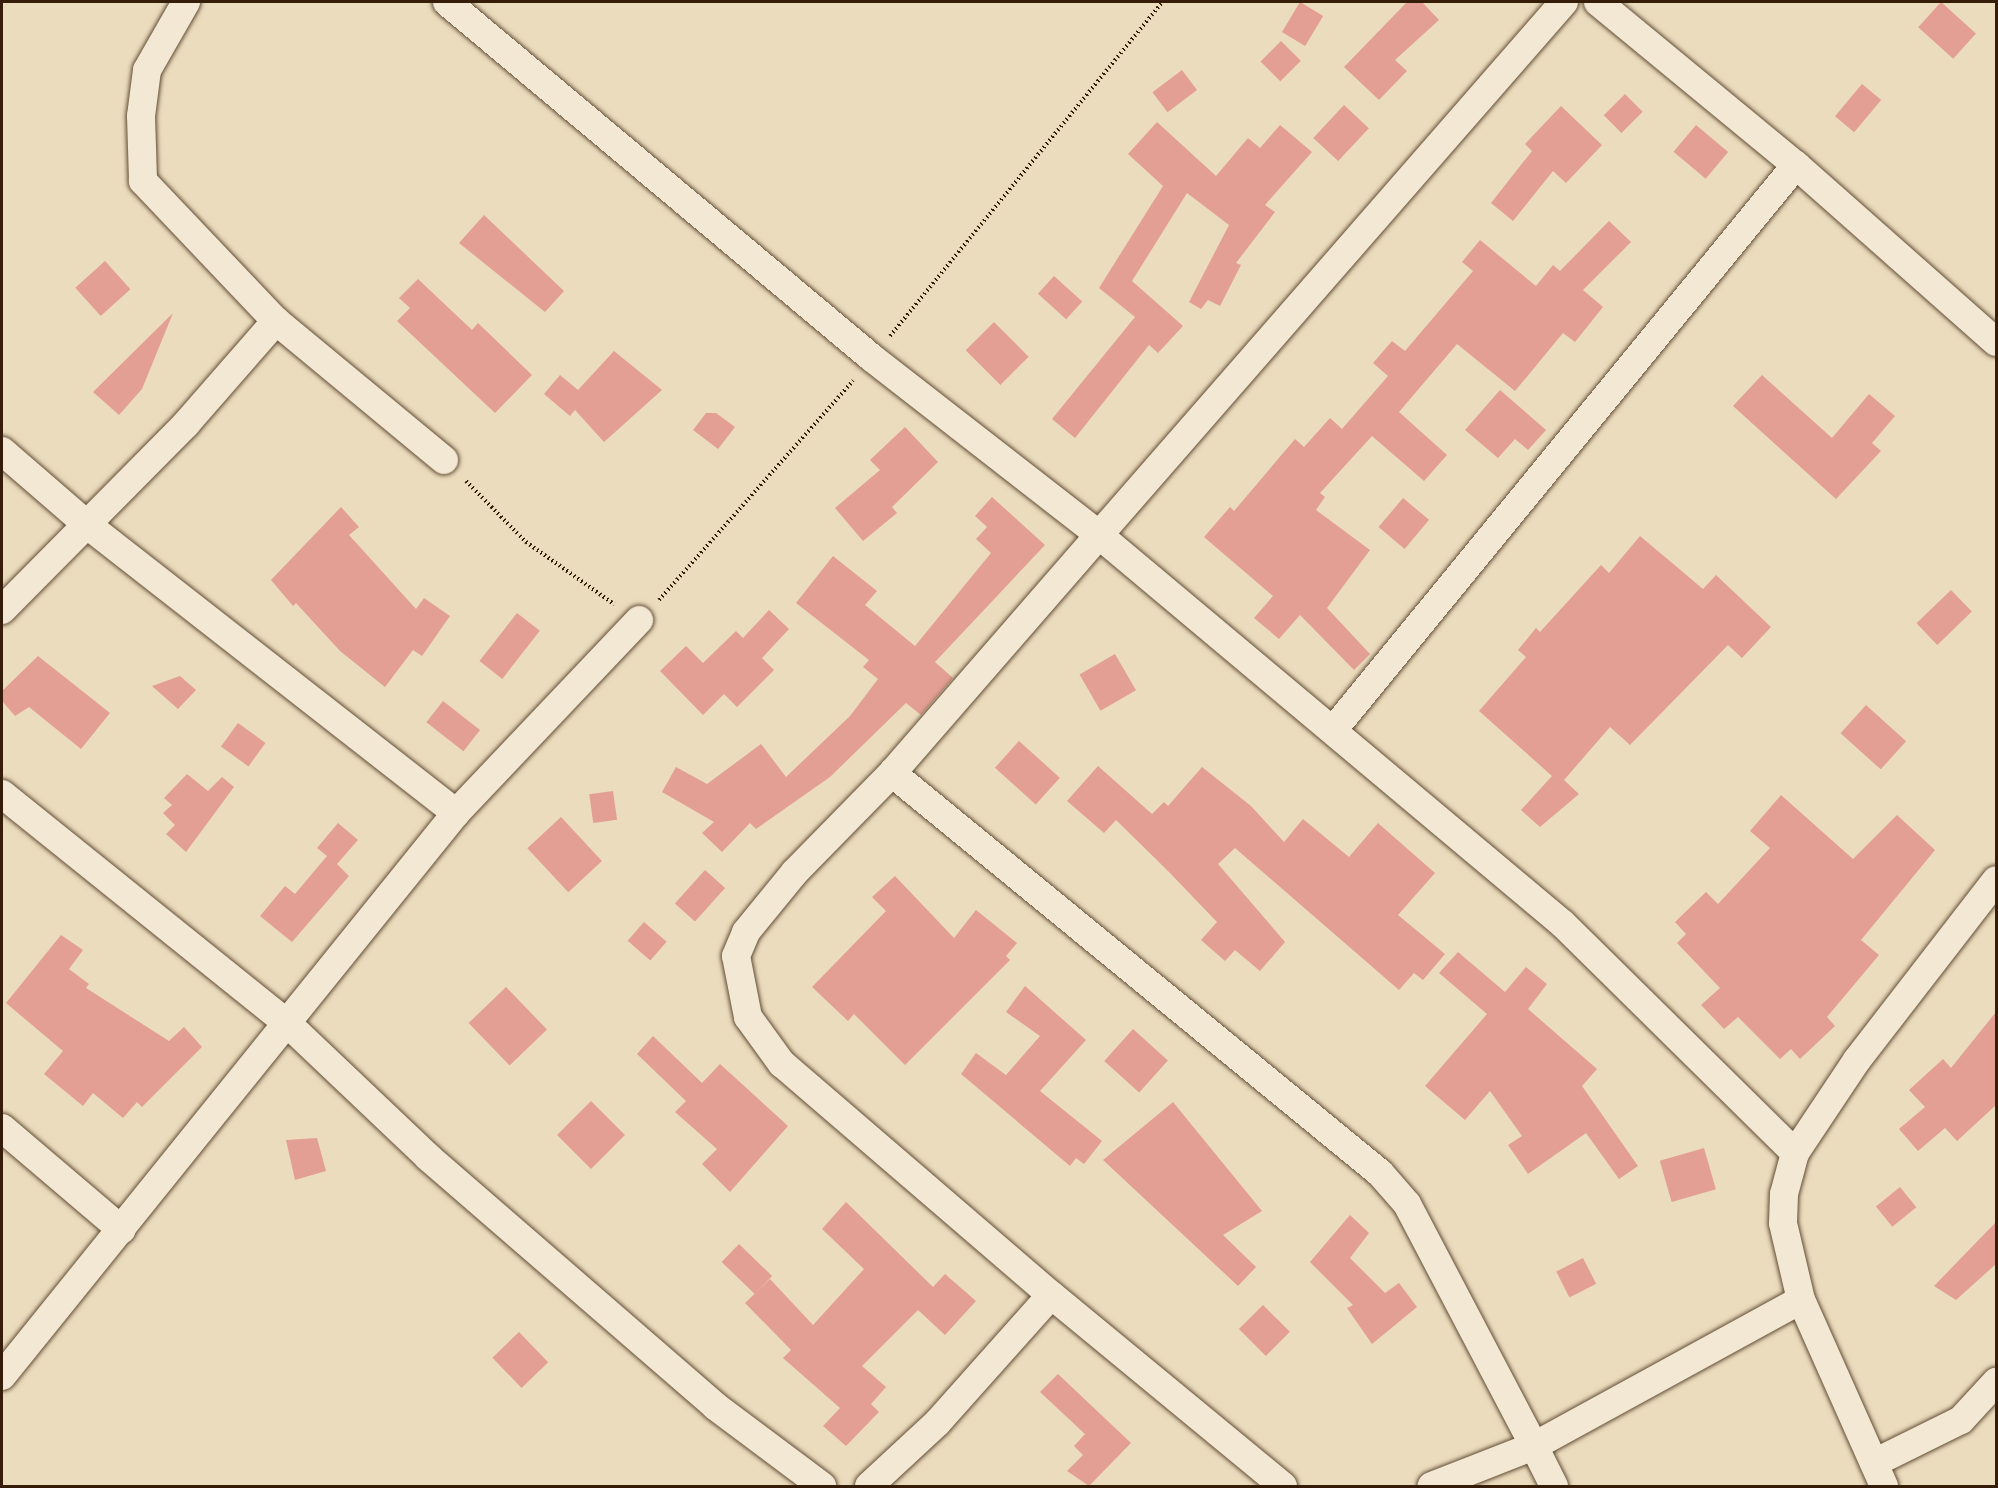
<!DOCTYPE html>
<html>
<head>
<meta charset="utf-8">
<style>
	body { margin:0 }
	#map { position:relative; width:1998px; height:1488px; overflow:hidden; background:#ebdcbd; font-family:"Libre Caslon Text",serif }
	div>[style] { position:absolute }
	[style*='--x'] { left:calc(var(--x)*1px); top:calc(var(--y)*1px); width:calc(var(--w)*1px); rotate:calc(var(--a)*1deg) }
	.building>* { inset:0; background:#e39f94; transform-origin:0 0 }
	.path>* { height:4px; margin-top:-2px; transform-origin:0; background:repeating-linear-gradient(90deg,#361d09 0 1.5px,transparent 0 4.5px) }
	.roads { filter:drop-shadow(0 0 2px #634d36) drop-shadow(0 0 2px #634d36) }
	.minor>* { height:28px; margin:-14px; padding:0 14px; transform-origin:14px; border-radius:14px; background:#f2e8d4 }
	span { translate:-50% -50%; white-space:nowrap; text-align:center; line-height:1.15; -webkit-text-stroke:4.5px #f2e8d4; paint-order:stroke }
	.frame { position:absolute; inset:0; border:3px solid #361d09; pointer-events:none }
</style>
</head>
<body>
<div id="map">
	<div class="building">
		<div style="left:1300px;top:2px;width:27px;height:35px;rotate:31deg"></div>
		<div style="clip-path:polygon(1407px 2px,1422px 2px,1439px 20px,1395px 60px,1407px 71px,1379px 100px,1344px 67px)"></div>
		<div style="left:1941px;top:2px;width:47px;height:34px;rotate:42deg"></div>
		<div style="left:1281px;top:41px;width:28px;height:29px;rotate:45deg"></div>
		<div style="left:1182px;top:70px;width:25px;height:37px;rotate:53deg"></div>
		<div style="left:1862px;top:84px;width:25px;height:42px;rotate:40deg"></div>
		<div style="left:1625px;top:94px;width:25px;height:30px;rotate:45deg"></div>
		<div style="left:1344px;top:105px;width:34px;height:45px;rotate:43deg"></div>
		<div style="clip-path:polygon(1561px 106px,1602px 145px,1566px 183px,1553px 171px,1513px 221px,1491px 203px,1532px 151px,1525px 144px)"></div>
		<div style="clip-path:polygon(1157px 122px,1216px 176px,1248px 138px,1260px 148px,1280px 125px,1312px 152px,1265px 205px,1275px 212px,1236px 263px,1241px 265px,1220px 306px,1208px 300px,1201px 309px,1189px 302px,1229px 225px,1187px 193px,1132px 281px,1183px 326px,1158px 353px,1149px 345px,1075px 438px,1052px 419px,1135px 317px,1099px 288px,1163px 186px,1128px 154px)"></div>
		<div style="left:1696px;top:125px;width:42px;height:35px;rotate:40deg"></div>
		<div style="clip-path:polygon(484px 215px,564px 291px,545px 312px,459px 243px)"></div>
		<div style="clip-path:polygon(1609px 221px,1631px 242px,1583px 290px,1603px 307px,1575px 342px,1563px 333px,1515px 391px,1457px 344px,1399px 412px,1447px 455px,1424px 481px,1372px 436px,1320px 493px,1325px 497px,1316px 510px,1370px 550px,1327px 608px,1370px 654px,1354px 670px,1300px 615px,1279px 639px,1254px 618px,1273px 596px,1204px 537px,1230px 507px,1234px 511px,1295px 439px,1304px 447px,1330px 418px,1342px 429px,1388px 376px,1373px 363px,1392px 341px,1405px 351px,1473px 271px,1462px 262px,1480px 240px,1536px 286px,1553px 265px,1560px 271px)"></div>
		<div style="left:105px;top:261px;width:38px;height:40px;rotate:48deg"></div>
		<div style="left:1054px;top:276px;width:38px;height:24px;rotate:42deg"></div>
		<div style="clip-path:polygon(418px 279px,472px 330px,478px 323px,532px 375px,495px 413px,397px 321px,410px 308px,399px 298px)"></div>
		<div style="clip-path:polygon(173px 313px,142px 389px,119px 415px,93px 392px)"></div>
		<div style="left:994px;top:322px;width:49px;height:40px;rotate:45deg"></div>
		<div style="clip-path:polygon(614px 351px,662px 390px,604px 442px,575px 410px,570px 416px,544px 394px,560px 375px,578px 390px)"></div>
		<div style="clip-path:polygon(1762px 375px,1832px 438px,1869px 394px,1895px 416px,1872px 443px,1881px 451px,1836px 499px,1733px 406px)"></div>
		<div style="clip-path:polygon(1500px 390px,1546px 430px,1528px 450px,1515px 439px,1498px 458px,1465px 430px)"></div>
		<div style="clip-path:polygon(706px 413px,716px 413px,735px 427px,718px 449px,693px 430px)"></div>
		<div style="clip-path:polygon(905px 427px,938px 462px,892px 507px,897px 513px,863px 541px,835px 508px,880px 470px,870px 460px)"></div>
		<div style="clip-path:polygon(992px 497px,1045px 545px,935px 662px,953px 678px,921px 715px,906px 703px,830px 777px,756px 829px,750px 823px,722px 852px,702px 833px,714px 822px,662px 792px,676px 767px,707px 784px,761px 744px,786px 777px,850px 716px,878px 679px,863px 667px,869px 660px,796px 603px,833px 556px,877px 591px,865px 605px,915px 646px,991px 553px,976px 539px,987px 527px,975px 516px)"></div>
		<div style="left:1403px;top:498px;width:34px;height:38px;rotate:40deg"></div>
		<div style="clip-path:polygon(341px 507px,359px 527px,349px 535px,416px 609px,424px 598px,450px 616px,422px 656px,413px 650px,385px 687px,340px 651px,296px 603px,293px 606px,271px 580px)"></div>
		<div style="clip-path:polygon(1640px 536px,1703px 589px,1716px 575px,1771px 627px,1742px 658px,1728px 645px,1630px 745px,1610px 727px,1564px 780px,1579px 794px,1540px 827px,1521px 810px,1552px 776px,1479px 711px,1526px 657px,1518px 650px,1536px 628px,1540px 632px,1601px 565px,1609px 573px)"></div>
		<div style="left:1951px;top:590px;width:30px;height:48px;rotate:46deg"></div>
		<div style="clip-path:polygon(769px 610px,789px 629px,762px 658px,774px 670px,737px 707px,724px 694px,703px 715px,660px 671px,686px 646px,703px 663px,736px 631px,743px 638px)"></div>
		<div style="left:517px;top:613px;width:29px;height:61px;rotate:38deg"></div>
		<div style="left:1115px;top:654px;width:42px;height:41px;rotate:60deg"></div>
		<div style="clip-path:polygon(38px 656px,110px 713px,81px 749px,29px 707px,15px 716px,2px 701px,2px 691px)"></div>
		<div style="clip-path:polygon(180px 676px,196px 690px,178px 709px,152px 686px)"></div>
		<div style="left:443px;top:701px;width:47px;height:27px;rotate:38deg"></div>
		<div style="left:1866px;top:705px;width:54px;height:38px;rotate:42deg"></div>
		<div style="left:238px;top:723px;width:34px;height:29px;rotate:36deg"></div>
		<div style="left:1019px;top:741px;width:55px;height:36px;rotate:42deg"></div>
		<div style="clip-path:polygon(1098px 766px,1152px 814px,1164px 802px,1168px 806px,1202px 767px,1251px 806px,1284px 842px,1303px 819px,1349px 857px,1378px 823px,1435px 873px,1398px 915px,1445px 954px,1423px 980px,1414px 973px,1399px 990px,1235px 848px,1218px 864px,1285px 942px,1260px 971px,1235px 950px,1225px 961px,1201px 940px,1217px 922px,1168px 871px,1116px 820px,1104px 833px,1067px 801px)"></div>
		<div style="clip-path:polygon(187px 774px,208px 791px,222px 777px,234px 787px,186px 852px,166px 834px,175px 825px,163px 813px,172px 805px,164px 798px)"></div>
		<div style="left:613px;top:791px;width:29px;height:24px;rotate:82deg"></div>
		<div style="clip-path:polygon(1781px 795px,1853px 859px,1897px 815px,1935px 850px,1861px 940px,1879px 955px,1827px 1017px,1835px 1026px,1800px 1059px,1791px 1049px,1780px 1059px,1738px 1017px,1724px 1029px,1701px 1005px,1720px 988px,1677px 943px,1686px 934px,1675px 922px,1706px 892px,1718px 904px,1770px 848px,1750px 831px)"></div>
		<div style="left:561px;top:817px;width:60px;height:46px;rotate:47deg"></div>
		<div style="clip-path:polygon(338px 823px,358px 840px,337px 864px,349px 876px,292px 942px,260px 916px,285px 886px,295px 894px,327px 856px,317px 848px)"></div>
		<div style="left:705px;top:870px;width:27px;height:45px;rotate:42deg"></div>
		<div style="clip-path:polygon(895px 876px,954px 938px,976px 910px,1017px 943px,1006px 956px,1010px 960px,905px 1065px,854px 1014px,848px 1021px,812px 987px,886px 911px,872px 897px)"></div>
		<div style="left:644px;top:922px;width:30px;height:25px;rotate:41deg"></div>
		<div style="clip-path:polygon(61px 935px,83px 950px,69px 969px,89px 984px,86px 988px,169px 1041px,184px 1027px,202px 1047px,142px 1107px,137px 1102px,123px 1118px,93px 1093px,83px 1106px,44px 1074px,63px 1051px,6px 1003px)"></div>
		<div style="clip-path:polygon(1458px 952px,1505px 992px,1526px 967px,1547px 984px,1528px 1009px,1597px 1069px,1582px 1086px,1638px 1166px,1619px 1179px,1586px 1133px,1528px 1174px,1508px 1145px,1522px 1136px,1490px 1091px,1465px 1120px,1425px 1086px,1487px 1014px,1439px 973px)"></div>
		<div style="clip-path:polygon(1025px 986px,1086px 1040px,1040px 1091px,1102px 1141px,1084px 1164px,1076px 1158px,1070px 1166px,961px 1074px,976px 1053px,1006px 1075px,1040px 1036px,1006px 1012px)"></div>
		<div style="left:506px;top:987px;width:59px;height:52px;rotate:46deg"></div>
		<div style="clip-path:polygon(1996px 1012px,1996px 1105px,1957px 1141px,1945px 1128px,1918px 1151px,1899px 1129px,1925px 1107px,1909px 1090px,1943px 1059px,1951px 1068px)"></div>
		<div style="left:1133px;top:1029px;width:47px;height:43px;rotate:42deg"></div>
		<div style="clip-path:polygon(653px 1036px,702px 1083px,720px 1064px,788px 1126px,730px 1192px,702px 1164px,717px 1149px,675px 1112px,686px 1101px,637px 1054px)"></div>
		<div style="left:591px;top:1101px;width:48px;height:48px;rotate:45deg"></div>
		<div style="clip-path:polygon(1173px 1102px,1262px 1211px,1223px 1235px,1256px 1267px,1238px 1286px,1103px 1160px)"></div>
		<div style="clip-path:polygon(317px 1138px,326px 1171px,295px 1180px,286px 1140px)"></div>
		<div style="left:1704px;top:1148px;width:43px;height:46px;rotate:74deg"></div>
		<div style="left:1900px;top:1187px;width:26px;height:31px;rotate:51deg"></div>
		<div style="clip-path:polygon(846px 1202px,933px 1287px,945px 1274px,976px 1301px,945px 1335px,918px 1310px,862px 1366px,886px 1387px,871px 1404px,879px 1412px,846px 1446px,823px 1426px,840px 1408px,783px 1358px,791px 1350px,745px 1303px,770px 1279px,813px 1325px,864px 1269px,822px 1229px)"></div>
		<div style="clip-path:polygon(1350px 1215px,1369px 1233px,1350px 1258px,1385px 1293px,1399px 1283px,1417px 1307px,1372px 1344px,1347px 1308px,1353px 1305px,1310px 1262px)"></div>
		<div style="clip-path:polygon(1996px 1222px,1996px 1264px,1956px 1300px,1934px 1286px)"></div>
		<div style="left:739px;top:1244px;width:46px;height:25px;rotate:44deg"></div>
		<div style="left:1583px;top:1258px;width:29px;height:30px;rotate:63deg"></div>
		<div style="left:1263px;top:1305px;width:38px;height:34px;rotate:45deg"></div>
		<div style="left:519px;top:1332px;width:42px;height:37px;rotate:46deg"></div>
		<div style="clip-path:polygon(1058px 1374px,1131px 1443px,1089px 1486px,1067px 1471px,1083px 1455px,1074px 1446px,1085px 1434px,1040px 1392px)"></div>
	</div>
	<div class="path">
		<div style="--x:890;--y:336;--w:431;--a:-50.8"></div>
		<div style="--x:466;--y:481;--w:86;--a:45.5"></div>
		<div style="--x:526;--y:542;--w:108;--a:35.2"></div>
		<div style="--x:659;--y:600;--w:293;--a:-48.5"></div>
	</div>
	<div class="roads">
		<div class="minor">
			<div style="--x:186;--y:2;--w:78;--a:119.8"></div>
			<div style="--x:147;--y:70;--w:46;--a:97.4"></div>
			<div style="--x:141;--y:116;--w:65;--a:88.2"></div>
			<div style="--x:143;--y:181;--w:193;--a:46.5"></div>
			<div style="--x:276;--y:321;--w:218;--a:39.6"></div>
			<div style="--x:447;--y:2;--w:554;--a:39.95"></div>
			<div style="--x:872;--y:358;--w:288;--a:37.9"></div>
			<div style="--x:1099;--y:535;--w:315;--a:131"></div>
			<div style="--x:1564;--y:2;--w:707;--a:131.1"></div>
			<div style="--x:1099;--y:535;--w:605;--a:39.98"></div>
			<div style="--x:1563;--y:924;--w:326;--a:44.6"></div>
			<div style="--x:1598;--y:2;--w:256;--a:39.5"></div>
			<div style="--x:1796;--y:165;--w:267;--a:41.5"></div>
			<div style="--x:2;--y:451;--w:110;--a:40.9"></div>
			<div style="--x:85;--y:523;--w:471;--a:38"></div>
			<div style="--x:2;--y:610;--w:262;--a:-45.3"></div>
			<div style="--x:186;--y:424;--w:137;--a:-48.9"></div>
			<div style="--x:1334;--y:729;--w:729;--a:-50.68"></div>
			<div style="--x:2;--y:794;--w:366;--a:38.8"></div>
			<div style="--x:287;--y:1023;--w:195;--a:43.5"></div>
			<div style="--x:428;--y:1157;--w:380;--a:40.9"></div>
			<div style="--x:715;--y:1406;--w:134;--a:36.8"></div>
			<div style="--x:2;--y:1128;--w:157;--a:40.4"></div>
			<div style="--x:2;--y:1376;--w:723;--a:-51.12"></div>
			<div style="--x:456;--y:813;--w:266;--a:-46.5"></div>
			<div style="--x:1874;--y:1463;--w:97;--a:-26.3"></div>
			<div style="--x:1961;--y:1420;--w:52;--a:-47.4"></div>
			<div style="--x:869;--y:1486;--w:93;--a:-42.8"></div>
			<div style="--x:937;--y:1423;--w:171;--a:-48.3"></div>
			<div style="--x:1283;--y:1486;--w:301;--a:-140.5"></div>
			<div style="--x:1051;--y:1295;--w:355;--a:-139.3"></div>
			<div style="--x:782;--y:1064;--w:58;--a:-125.9"></div>
			<div style="--x:748;--y:1017;--w:62;--a:-101.1"></div>
			<div style="--x:736;--y:956;--w:26;--a:-67"></div>
			<div style="--x:746;--y:932;--w:77;--a:-50.8"></div>
			<div style="--x:795;--y:872;--w:139;--a:-45.6"></div>
			<div style="--x:892;--y:773;--w:631;--a:39.34"></div>
			<div style="--x:1380;--y:1173;--w:41;--a:48.9"></div>
			<div style="--x:1407;--y:1204;--w:273;--a:62.3"></div>
			<div style="--x:1534;--y:1446;--w:110;--a:158.6"></div>
			<div style="--x:1554;--y:1486;--w:45;--a:-116.6"></div>
			<div style="--x:1534;--y:1446;--w:304;--a:-28.7"></div>
			<div style="--x:1884;--y:1486;--w:204;--a:-114"></div>
			<div style="--x:1801;--y:1300;--w:79;--a:-103.2"></div>
			<div style="--x:1783;--y:1223;--w:29;--a:-88"></div>
			<div style="--x:1784;--y:1194;--w:42;--a:-75"></div>
			<div style="--x:1795;--y:1153;--w:112;--a:-56.3"></div>
			<div style="--x:1857;--y:1060;--w:227;--a:-52.3"></div>
		</div>
	</div>
	<div class="frame"></div>
</div>
</body>
</html>
